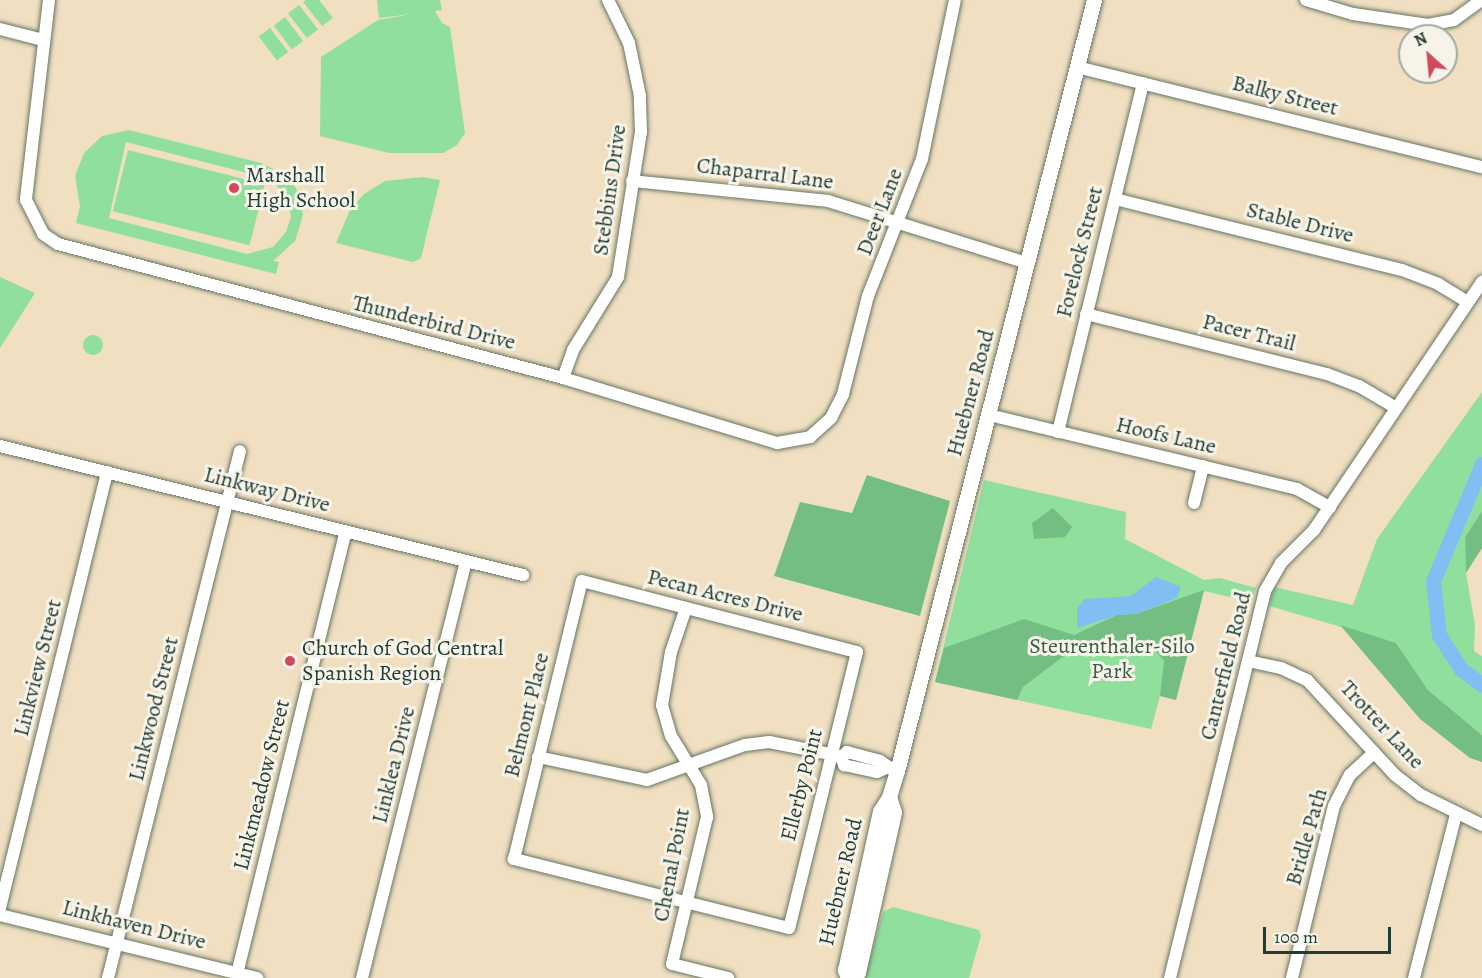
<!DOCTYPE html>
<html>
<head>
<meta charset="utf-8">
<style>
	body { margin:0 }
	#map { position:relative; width:1482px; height:978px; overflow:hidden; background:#f0dfc1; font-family:Alegreya,serif }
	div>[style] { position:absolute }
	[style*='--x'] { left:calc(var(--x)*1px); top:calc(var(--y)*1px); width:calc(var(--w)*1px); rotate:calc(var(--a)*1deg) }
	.green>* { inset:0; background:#91df9c; transform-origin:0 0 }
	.round { border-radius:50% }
	.forest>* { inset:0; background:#74be84 }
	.water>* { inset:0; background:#80bef3 }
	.river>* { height:15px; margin:-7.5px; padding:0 7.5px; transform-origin:7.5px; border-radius:7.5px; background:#80bef3 }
	.roads { filter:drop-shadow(0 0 2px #687665) drop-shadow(0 0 2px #687665) }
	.minor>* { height:12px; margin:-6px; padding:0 6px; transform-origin:6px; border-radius:6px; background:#fff }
	.major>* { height:15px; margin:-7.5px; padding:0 7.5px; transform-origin:7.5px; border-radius:7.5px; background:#fff }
	.dots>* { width:16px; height:16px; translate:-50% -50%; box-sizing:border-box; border:3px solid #f7f3e8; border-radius:50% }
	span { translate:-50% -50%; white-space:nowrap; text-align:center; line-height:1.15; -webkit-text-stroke:6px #f7f3e8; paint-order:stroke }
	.street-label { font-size:22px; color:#1f3d34 }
	.poi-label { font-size:22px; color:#1f3d34 }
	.left { translate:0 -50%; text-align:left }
	.park-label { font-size:22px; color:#365d49 }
	.north { position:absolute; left:1398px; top:24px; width:60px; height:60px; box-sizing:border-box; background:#f7f3e8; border:2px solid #a1aaa0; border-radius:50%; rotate:333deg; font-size:16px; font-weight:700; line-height:24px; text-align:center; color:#1f3d34 }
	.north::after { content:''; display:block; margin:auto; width:21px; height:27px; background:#d1495b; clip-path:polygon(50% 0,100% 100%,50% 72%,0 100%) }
	.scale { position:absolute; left:1263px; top:927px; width:128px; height:27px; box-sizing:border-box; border:3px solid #1f3d34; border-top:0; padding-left:8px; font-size:18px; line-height:21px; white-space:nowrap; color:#1f3d34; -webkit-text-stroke:4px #f7f3e8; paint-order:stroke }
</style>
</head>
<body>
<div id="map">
	<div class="green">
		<div style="clip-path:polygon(306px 0,319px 0,333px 18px,322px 26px,303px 2px)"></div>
		<div style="clip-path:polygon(377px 0,440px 0,442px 10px,435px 11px,442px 23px,450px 27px,465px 133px,457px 145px,443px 153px,389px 153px,320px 136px,321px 57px,378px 20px,412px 14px,379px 18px)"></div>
		<div style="left:299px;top:5px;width:31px;height:14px;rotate:52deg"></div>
		<div style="left:285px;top:17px;width:30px;height:14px;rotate:53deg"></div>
		<div style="left:270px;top:28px;width:30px;height:14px;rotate:53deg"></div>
		<div style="clip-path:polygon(evenodd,129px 130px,261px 163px,285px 175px,296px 188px,303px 215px,295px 241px,273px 261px,279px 262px,276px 274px,76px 223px,80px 206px,75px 176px,84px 153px,102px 136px,129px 130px,126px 142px,271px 179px,289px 201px,291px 217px,286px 232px,273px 247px,247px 254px,109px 218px,126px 142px)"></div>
		<div style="left:128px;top:150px;width:141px;height:63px;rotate:14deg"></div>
		<div style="clip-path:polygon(423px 177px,440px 180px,421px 258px,413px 262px,336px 243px,350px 210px,364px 194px,385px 181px)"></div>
		<div style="clip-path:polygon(0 277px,35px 293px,0 348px)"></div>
		<div class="round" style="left:83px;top:335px;width:20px;height:20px"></div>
		<div style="clip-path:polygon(1482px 392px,1482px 511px,1465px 537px,1466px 573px,1475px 625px,1474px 651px,1482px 656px,1482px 735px,1428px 690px,1396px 643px,1269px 606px,1274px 587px,1353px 605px,1377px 539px)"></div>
		<div style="clip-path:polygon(984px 480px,1126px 512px,1125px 539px,1204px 580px,1220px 578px,1256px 588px,1251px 602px,1204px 591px,1176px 700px,1160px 696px,1151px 729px,935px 682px)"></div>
		<div style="clip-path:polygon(893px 907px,979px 930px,981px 936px,969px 978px,865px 978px,883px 912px)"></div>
	</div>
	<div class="forest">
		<div style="clip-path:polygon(867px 475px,950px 501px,920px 616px,774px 576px,800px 502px,852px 513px)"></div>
		<div style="clip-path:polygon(1053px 508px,1072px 527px,1065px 537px,1034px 539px,1032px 523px)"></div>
		<div style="clip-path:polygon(1482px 511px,1482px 548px,1466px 573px,1465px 537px)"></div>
		<div style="clip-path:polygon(1204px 590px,1176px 700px,1160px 696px,1164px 661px,1153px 648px,1122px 640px,1091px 643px,1069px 652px,1023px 687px,1017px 700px,935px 682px,944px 648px,1024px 619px,1074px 635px,1117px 615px,1136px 614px)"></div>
		<div style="clip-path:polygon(1340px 625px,1396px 643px,1428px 690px,1482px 735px,1482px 762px,1470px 758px,1420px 719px)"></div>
	</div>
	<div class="water">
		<div style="clip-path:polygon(1156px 577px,1181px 587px,1177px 598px,1136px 614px,1117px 615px,1077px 628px,1077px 608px,1085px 599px,1131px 596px)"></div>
	</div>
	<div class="river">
		<div style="--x:1482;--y:464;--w:127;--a:112.7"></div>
		<div style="--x:1433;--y:581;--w:54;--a:83.7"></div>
		<div style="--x:1439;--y:635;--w:40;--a:57.1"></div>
		<div style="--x:1461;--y:669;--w:26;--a:37"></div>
	</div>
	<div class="roads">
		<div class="minor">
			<div style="--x:49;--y:0;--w:201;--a:96.6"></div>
			<div style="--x:26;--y:200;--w:38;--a:63"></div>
			<div style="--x:43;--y:234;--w:18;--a:34"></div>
			<div style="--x:58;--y:244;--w:522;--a:14.86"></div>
			<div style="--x:563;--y:378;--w:224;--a:16.9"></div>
			<div style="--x:777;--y:443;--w:34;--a:-10"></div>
			<div style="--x:810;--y:437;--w:28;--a:-42"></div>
			<div style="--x:831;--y:418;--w:27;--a:-63"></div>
			<div style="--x:843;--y:394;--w:101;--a:-75.7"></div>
			<div style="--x:868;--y:296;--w:147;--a:-68.5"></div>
			<div style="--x:922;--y:159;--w:162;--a:-78.3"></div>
			<div style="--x:1306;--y:0;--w:49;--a:16.6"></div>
			<div style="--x:1353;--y:14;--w:76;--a:8.3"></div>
			<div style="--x:1428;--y:25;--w:26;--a:-11"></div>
			<div style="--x:1454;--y:20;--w:34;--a:-36"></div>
			<div style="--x:0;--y:29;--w:44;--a:14.3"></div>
			<div style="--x:1077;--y:67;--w:417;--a:13.9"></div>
			<div style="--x:632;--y:181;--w:197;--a:5.8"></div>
			<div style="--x:828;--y:201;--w:208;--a:17.3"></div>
			<div style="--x:1115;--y:199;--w:296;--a:13.9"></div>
			<div style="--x:1402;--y:270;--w:39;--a:21"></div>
			<div style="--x:1438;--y:284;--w:35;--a:31"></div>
			<div style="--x:1086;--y:314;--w:248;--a:14"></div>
			<div style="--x:1327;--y:374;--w:34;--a:21"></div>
			<div style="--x:1359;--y:386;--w:43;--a:30.7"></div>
			<div style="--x:563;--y:378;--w:30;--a:-70"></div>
			<div style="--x:573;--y:350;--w:86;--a:-58.3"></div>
			<div style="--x:618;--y:277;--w:147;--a:-81"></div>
			<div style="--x:641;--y:132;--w:36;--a:-92"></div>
			<div style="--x:640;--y:96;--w:54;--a:-101.7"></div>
			<div style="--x:629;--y:43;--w:48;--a:-116"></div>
			<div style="--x:989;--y:415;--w:317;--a:13.5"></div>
			<div style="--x:1297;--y:489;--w:38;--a:29"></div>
			<div style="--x:1058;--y:432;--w:359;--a:-76.3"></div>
			<div style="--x:0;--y:446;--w:539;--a:13.86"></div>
			<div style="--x:1194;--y:503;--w:38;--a:-76"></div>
			<div style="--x:582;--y:581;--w:284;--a:14.5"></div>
			<div style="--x:857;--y:652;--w:284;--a:103.8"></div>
			<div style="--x:789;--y:928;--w:284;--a:-165.9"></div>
			<div style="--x:514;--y:859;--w:286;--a:-76.3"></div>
			<div style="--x:686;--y:608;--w:46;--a:108.8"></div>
			<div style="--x:671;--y:652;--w:54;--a:99.6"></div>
			<div style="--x:662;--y:705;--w:32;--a:74"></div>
			<div style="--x:671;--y:736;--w:57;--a:58.5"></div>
			<div style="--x:701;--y:785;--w:33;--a:79"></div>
			<div style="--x:707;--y:817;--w:151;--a:103.4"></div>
			<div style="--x:672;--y:964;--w:58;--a:14"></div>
			<div style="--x:1248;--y:661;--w:34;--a:12"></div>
			<div style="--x:1281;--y:668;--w:29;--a:25"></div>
			<div style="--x:1307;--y:680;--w:129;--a:47.2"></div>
			<div style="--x:1395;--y:775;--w:33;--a:38"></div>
			<div style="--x:1421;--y:795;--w:68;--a:26.2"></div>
			<div style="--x:538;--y:757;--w:111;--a:11.9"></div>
			<div style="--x:647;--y:780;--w:104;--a:-19.7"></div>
			<div style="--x:745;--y:745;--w:24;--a:-7"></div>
			<div style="--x:769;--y:742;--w:63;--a:11"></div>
			<div style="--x:831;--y:754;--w:10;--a:17"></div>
			<div style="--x:841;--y:757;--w:9;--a:69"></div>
			<div style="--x:844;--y:765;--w:34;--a:12"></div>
			<div style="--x:877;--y:772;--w:10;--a:-24"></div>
			<div style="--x:841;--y:757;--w:8;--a:-40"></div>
			<div style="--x:847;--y:752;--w:34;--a:15"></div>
			<div style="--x:880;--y:761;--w:16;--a:35"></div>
			<div style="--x:0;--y:908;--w:449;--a:-76.2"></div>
			<div style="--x:0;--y:915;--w:265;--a:13.8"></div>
			<div style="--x:108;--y:978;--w:543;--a:-75.94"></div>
			<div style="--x:236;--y:978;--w:460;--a:-76.2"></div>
			<div style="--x:362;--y:978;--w:429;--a:-76"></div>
			<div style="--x:1170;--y:978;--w:398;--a:-76.2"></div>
			<div style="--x:1265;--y:591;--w:32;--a:-60"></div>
			<div style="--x:1281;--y:563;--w:47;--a:-45"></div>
			<div style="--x:1314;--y:530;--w:300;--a:-55.9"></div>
			<div style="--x:1292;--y:978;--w:177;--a:-76.3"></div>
			<div style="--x:1334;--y:806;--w:35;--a:-63"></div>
			<div style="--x:1350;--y:775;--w:33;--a:-43"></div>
			<div style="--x:1414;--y:978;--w:169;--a:-75.6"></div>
		</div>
		<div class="major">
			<div style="--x:848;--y:978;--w:9;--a:-111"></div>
			<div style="--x:845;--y:970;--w:163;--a:-77.6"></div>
			<div style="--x:880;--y:811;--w:17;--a:-57"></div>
			<div style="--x:889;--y:797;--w:27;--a:-73"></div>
			<div style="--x:897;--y:771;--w:796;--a:-75.67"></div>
			<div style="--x:853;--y:978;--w:8;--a:-50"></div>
			<div style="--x:858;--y:972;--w:164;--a:-77.3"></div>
			<div style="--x:894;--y:812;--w:16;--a:-108"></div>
		</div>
	</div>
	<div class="dots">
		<div style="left:234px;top:188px;background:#d1495b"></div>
		<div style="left:290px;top:661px;background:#d1495b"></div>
	</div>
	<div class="street-label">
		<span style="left:1285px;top:96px;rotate:14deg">Balky Street</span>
		<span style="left:765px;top:174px;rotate:7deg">Chaparral Lane</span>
		<span style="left:610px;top:190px;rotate:-82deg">Stebbins Drive</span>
		<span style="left:880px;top:212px;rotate:-69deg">Deer Lane</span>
		<span style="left:1300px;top:223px;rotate:14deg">Stable Drive</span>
		<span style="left:1080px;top:252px;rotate:-76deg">Forelock Street</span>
		<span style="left:434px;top:323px;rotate:14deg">Thunderbird Drive</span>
		<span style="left:1249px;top:333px;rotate:14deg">Pacer Trail</span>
		<span style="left:971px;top:393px;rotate:-75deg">Huebner Road</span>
		<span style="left:1166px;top:436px;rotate:13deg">Hoofs Lane</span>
		<span style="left:267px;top:490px;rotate:14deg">Linkway Drive</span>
		<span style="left:725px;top:596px;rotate:14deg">Pecan Acres Drive</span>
		<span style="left:1226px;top:666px;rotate:-76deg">Canterfield Road</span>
		<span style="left:38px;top:668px;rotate:-76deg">Linkview Street</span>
		<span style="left:154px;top:709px;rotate:-76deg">Linkwood Street</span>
		<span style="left:527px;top:715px;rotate:-76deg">Belmont Place</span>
		<span style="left:1382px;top:725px;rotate:47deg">Trotter Lane</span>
		<span style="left:394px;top:765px;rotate:-76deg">Linklea Drive</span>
		<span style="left:262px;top:785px;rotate:-76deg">Linkmeadow Street</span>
		<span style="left:802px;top:785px;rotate:-76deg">Ellerby Point</span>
		<span style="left:1307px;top:837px;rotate:-74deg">Bridle Path</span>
		<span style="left:672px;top:865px;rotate:-79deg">Chenal Point</span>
		<span style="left:841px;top:882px;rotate:-77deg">Huebner Road</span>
		<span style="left:134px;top:925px;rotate:14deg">Linkhaven Drive</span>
	</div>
	<div class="poi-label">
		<span class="left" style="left:246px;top:188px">Marshall<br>High School</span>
		<span class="left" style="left:302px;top:661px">Church of God Central<br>Spanish Region</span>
	</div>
	<div class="park-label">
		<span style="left:1112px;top:659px">Steurenthaler-Silo<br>Park</span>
	</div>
	<div class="north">N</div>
	<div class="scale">100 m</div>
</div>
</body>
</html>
